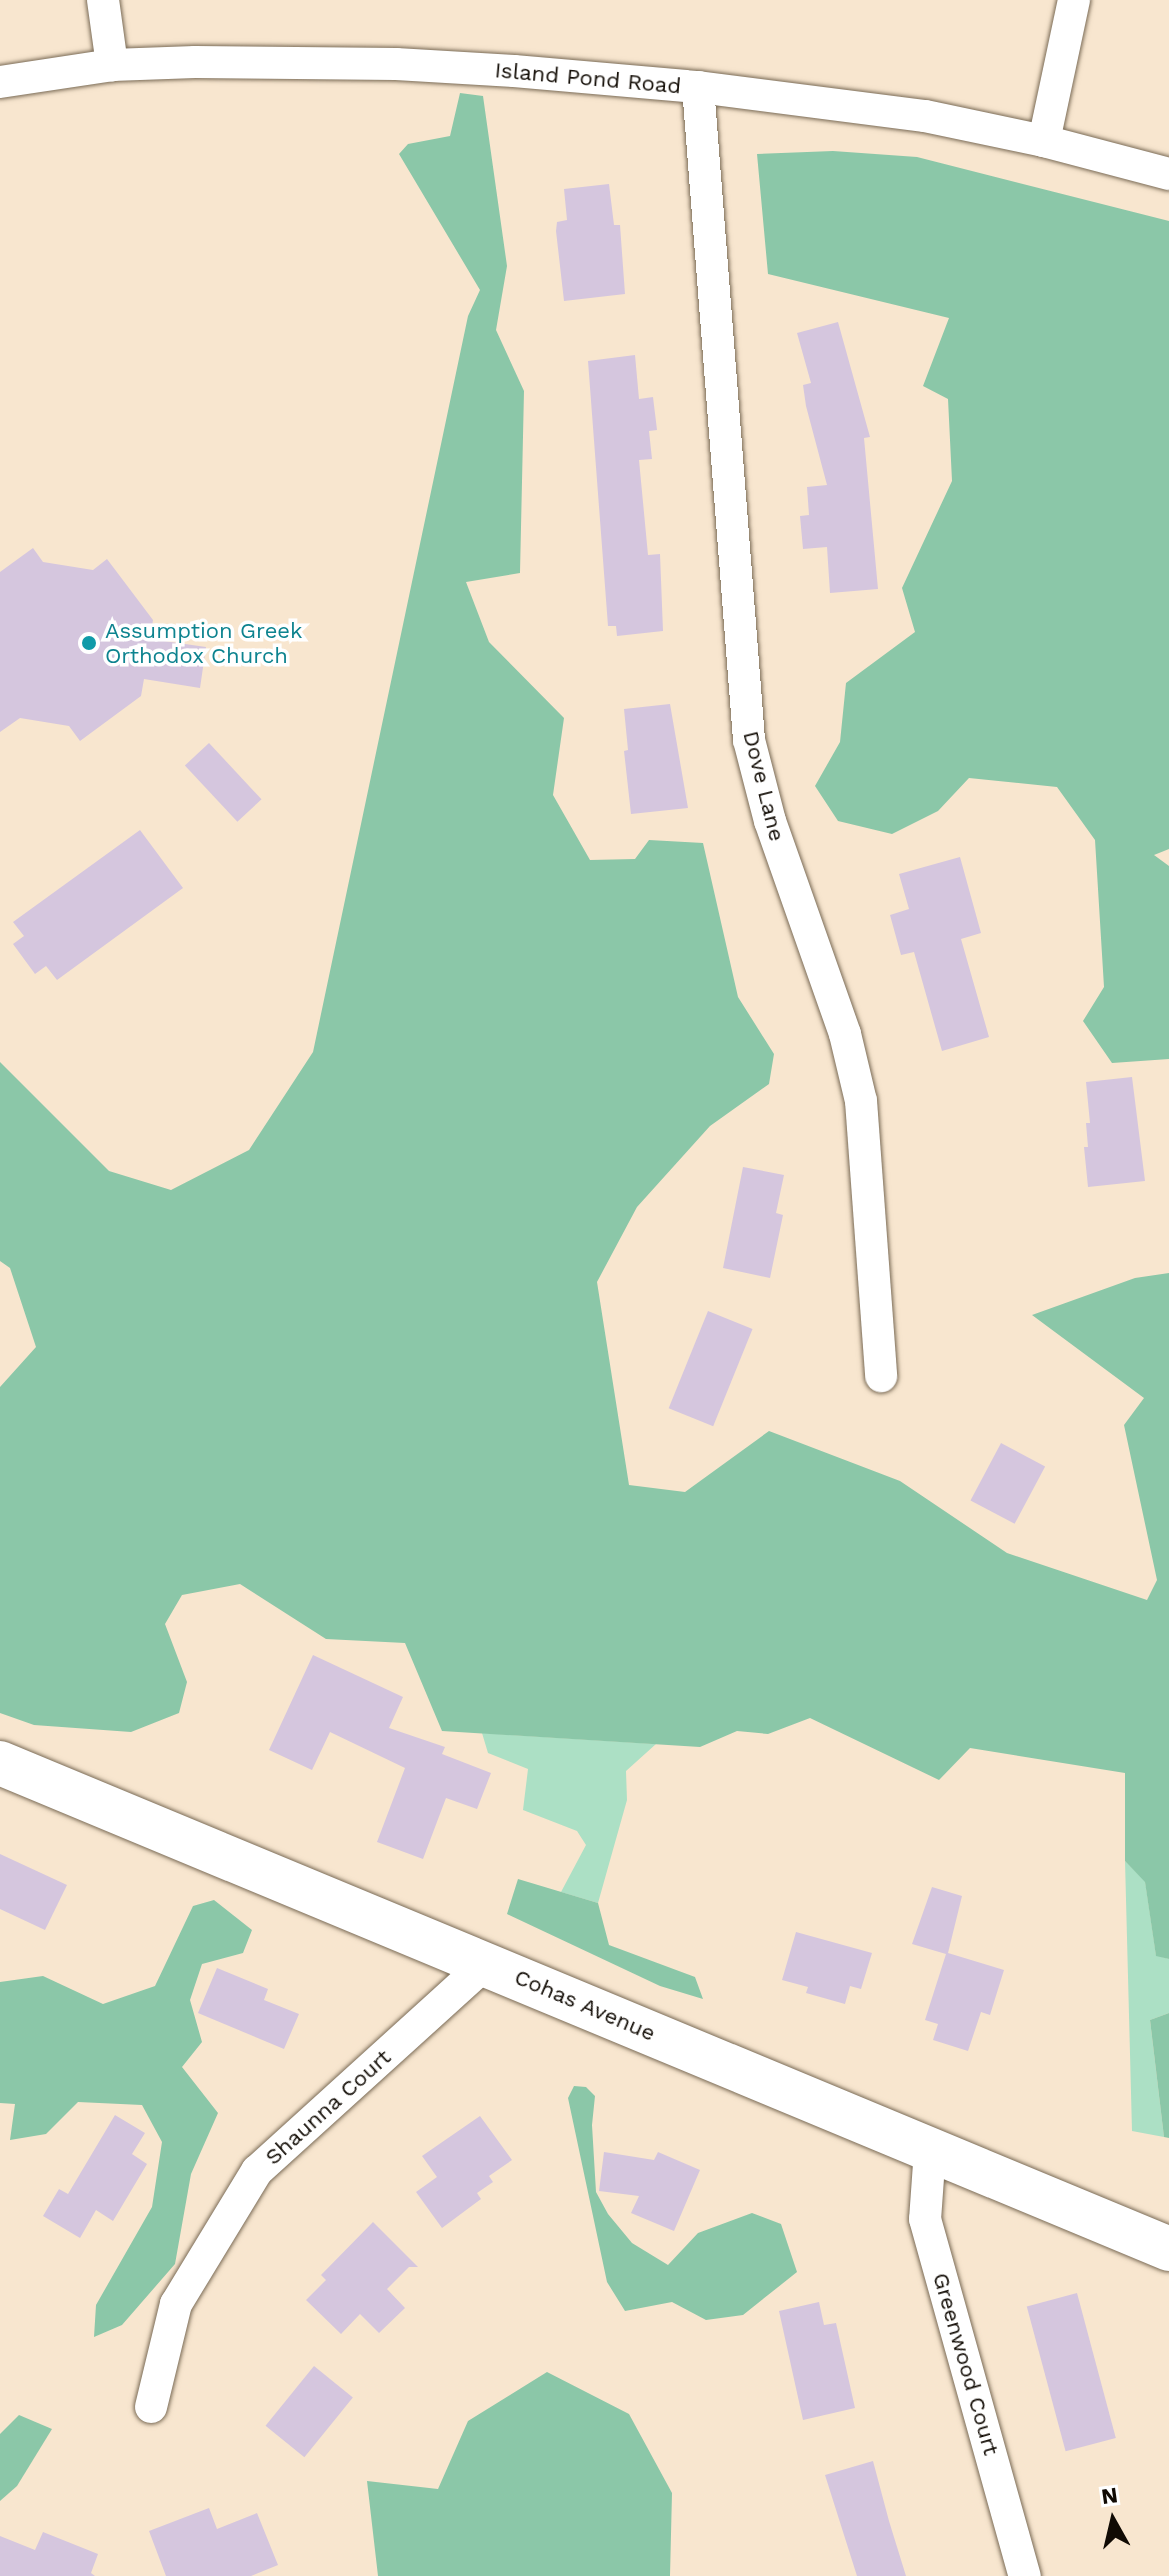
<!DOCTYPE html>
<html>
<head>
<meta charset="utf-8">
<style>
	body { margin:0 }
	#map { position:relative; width:1169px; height:2576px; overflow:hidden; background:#f8e6cf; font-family:"Work Sans",sans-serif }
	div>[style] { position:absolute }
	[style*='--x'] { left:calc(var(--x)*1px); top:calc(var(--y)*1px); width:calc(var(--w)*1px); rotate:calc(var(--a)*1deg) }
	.green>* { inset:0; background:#ace0c5 }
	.forest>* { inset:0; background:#8bc7a8 }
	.building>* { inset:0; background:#d5c6de; transform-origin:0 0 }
	.roads { filter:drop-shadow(0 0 2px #7a6b56) drop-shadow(0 0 2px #7a6b56) }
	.street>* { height:32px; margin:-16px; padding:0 16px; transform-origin:16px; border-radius:16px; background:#fff }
	.secondary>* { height:44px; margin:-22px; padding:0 22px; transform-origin:22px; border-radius:22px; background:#fff }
	.dots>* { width:22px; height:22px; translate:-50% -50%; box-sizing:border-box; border:4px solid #fff; border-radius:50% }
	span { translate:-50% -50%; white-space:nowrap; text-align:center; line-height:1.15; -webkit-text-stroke:7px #fff; paint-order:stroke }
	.street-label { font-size:22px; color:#110b04 }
	.culture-label { font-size:22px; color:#0d838f }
	.left { translate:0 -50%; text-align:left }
	.north { position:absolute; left:1073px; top:2480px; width:80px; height:80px; -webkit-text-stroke:6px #fff; paint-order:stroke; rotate:352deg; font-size:22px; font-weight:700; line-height:32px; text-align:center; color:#110b04 }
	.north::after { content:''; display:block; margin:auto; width:28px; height:36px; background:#110b04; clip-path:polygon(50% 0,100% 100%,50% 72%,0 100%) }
</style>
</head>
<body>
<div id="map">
	<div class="green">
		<div style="clip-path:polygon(482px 1733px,656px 1744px,626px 1771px,627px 1800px,598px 1903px,561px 1892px,586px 1845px,577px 1831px,523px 1810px,528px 1769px,488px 1753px)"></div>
		<div style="clip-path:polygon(1125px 1861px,1145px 1881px,1156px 1955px,1169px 1959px,1169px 2013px,1150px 2020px,1164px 2137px,1132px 2131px)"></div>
	</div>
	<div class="forest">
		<div style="clip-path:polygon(460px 93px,483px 96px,507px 266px,496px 330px,524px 391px,520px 573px,466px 582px,489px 642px,564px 718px,553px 795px,590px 860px,635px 859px,649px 840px,703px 843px,738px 997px,774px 1054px,769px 1084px,710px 1126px,637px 1207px,597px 1282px,629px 1485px,685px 1492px,769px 1431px,900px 1481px,1007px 1553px,1147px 1600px,1157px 1580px,1124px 1425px,1144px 1398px,1032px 1315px,1135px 1278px,1169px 1273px,1169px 1959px,1156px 1956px,1145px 1882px,1125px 1861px,1125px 1773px,970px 1748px,939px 1780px,810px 1718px,768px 1734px,737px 1731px,700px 1747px,442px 1731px,405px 1643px,326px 1639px,240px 1584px,182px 1595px,165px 1624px,187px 1682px,179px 1713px,131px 1732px,34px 1725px,0 1713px,0 1387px,36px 1347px,10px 1268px,0 1261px,0 1062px,109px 1171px,171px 1190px,249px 1150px,313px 1052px,468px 316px,480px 290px,399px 154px,408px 144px,450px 136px)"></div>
		<div style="clip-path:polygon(833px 151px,917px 157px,1169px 221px,1169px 849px,1154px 855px,1169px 866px,1169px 1059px,1112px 1063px,1083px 1021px,1104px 987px,1095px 840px,1057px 787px,969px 778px,938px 811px,892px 834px,838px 821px,815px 786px,840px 742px,846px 683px,915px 632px,902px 588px,952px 481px,948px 399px,923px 386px,949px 318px,768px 274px,757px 154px)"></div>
		<div style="clip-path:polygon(518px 1879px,598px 1903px,609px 1945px,695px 1977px,703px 1999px,660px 1986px,507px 1914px)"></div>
		<div style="clip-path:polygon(214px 1900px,252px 1930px,243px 1953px,202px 1964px,190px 2000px,202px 2042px,182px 2067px,218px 2113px,191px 2174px,175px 2264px,122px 2325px,94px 2337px,96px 2305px,152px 2207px,162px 2142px,142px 2105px,78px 2102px,46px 2134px,10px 2140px,15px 2104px,0 2103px,0 1982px,43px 1976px,103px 2004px,155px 1986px,193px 1906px)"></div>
		<div style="clip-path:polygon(1169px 2013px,1169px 2138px,1164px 2137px,1150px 2020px)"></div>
		<div style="clip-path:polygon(574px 2086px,586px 2087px,595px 2096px,592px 2125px,596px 2192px,608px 2214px,632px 2243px,668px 2265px,698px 2233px,752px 2213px,781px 2224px,797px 2272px,743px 2315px,706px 2320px,672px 2302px,625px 2311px,607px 2282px,568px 2098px)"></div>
		<div style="clip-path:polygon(547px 2372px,629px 2414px,672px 2493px,670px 2576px,378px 2576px,367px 2481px,438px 2489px,468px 2421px)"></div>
		<div style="clip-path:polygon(19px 2415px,52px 2429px,17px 2486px,0 2501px,0 2434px)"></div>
	</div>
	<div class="building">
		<div style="clip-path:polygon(609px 184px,614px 225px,620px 225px,625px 294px,564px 301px,556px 231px,557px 222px,567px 220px,564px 189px)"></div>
		<div style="clip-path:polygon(838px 322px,870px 437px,864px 438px,878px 589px,830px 593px,827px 547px,803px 549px,800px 516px,809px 515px,807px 487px,827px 485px,806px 406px,803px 385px,811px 383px,797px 333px)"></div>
		<div style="clip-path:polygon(635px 355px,639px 399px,653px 397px,657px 430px,649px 431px,652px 459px,639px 460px,648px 555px,660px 554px,663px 631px,617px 636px,616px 626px,608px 626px,588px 361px)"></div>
		<div style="clip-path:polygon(33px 548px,43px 562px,93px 570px,107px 559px,153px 620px,150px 639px,206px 647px,200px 688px,144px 679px,141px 696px,80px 741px,69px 726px,20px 718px,0 732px,0 572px)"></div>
		<div style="clip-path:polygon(670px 704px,688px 808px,631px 814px,624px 751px,628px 750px,624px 709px)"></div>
		<div style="left:209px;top:743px;width:77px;height:33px;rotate:47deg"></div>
		<div style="clip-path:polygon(140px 830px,183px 888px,57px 980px,46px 966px,35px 974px,13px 944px,24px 936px,13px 922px)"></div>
		<div style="clip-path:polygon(960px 857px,981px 933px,961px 939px,989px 1037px,942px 1051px,914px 952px,901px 955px,890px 915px,909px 909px,899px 874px)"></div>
		<div style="clip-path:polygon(1132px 1077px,1145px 1181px,1088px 1187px,1084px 1147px,1088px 1147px,1086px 1123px,1090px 1123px,1086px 1082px)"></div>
		<div style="clip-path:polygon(743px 1167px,784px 1175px,776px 1213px,783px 1215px,770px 1278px,723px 1268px)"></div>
		<div style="left:708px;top:1311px;width:48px;height:105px;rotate:22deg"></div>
		<div style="left:1001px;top:1443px;width:50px;height:65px;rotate:28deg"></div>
		<div style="clip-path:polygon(313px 1655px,403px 1697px,389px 1728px,445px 1747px,442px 1754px,491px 1773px,477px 1809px,446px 1798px,423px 1859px,377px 1842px,405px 1768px,330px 1732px,312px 1770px,269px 1750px)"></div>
		<div style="clip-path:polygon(0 1854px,67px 1885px,45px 1930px,0 1909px)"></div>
		<div style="clip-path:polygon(932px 1887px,962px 1896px,948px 1953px,1004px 1970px,990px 2015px,981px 2012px,968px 2051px,933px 2040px,938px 2024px,925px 2020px,946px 1954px,912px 1944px)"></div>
		<div style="clip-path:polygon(796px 1932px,872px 1953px,861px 1989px,850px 1986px,845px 2004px,806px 1993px,808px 1987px,782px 1980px)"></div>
		<div style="clip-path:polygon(217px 1968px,268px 1989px,264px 2000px,299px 2014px,284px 2049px,198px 2013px)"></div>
		<div style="clip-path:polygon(115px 2115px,145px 2133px,132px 2154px,147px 2164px,113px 2221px,96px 2210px,80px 2238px,43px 2216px,59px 2189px,68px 2194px)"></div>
		<div style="clip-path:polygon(480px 2116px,512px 2160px,489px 2176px,493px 2182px,477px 2193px,481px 2199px,442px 2228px,416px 2192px,437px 2177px,422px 2156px)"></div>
		<div style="clip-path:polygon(604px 2152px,654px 2160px,658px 2152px,700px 2170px,674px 2231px,631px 2213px,639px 2196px,599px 2191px)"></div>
		<div style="clip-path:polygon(373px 2222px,418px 2267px,409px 2267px,387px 2289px,405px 2308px,379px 2333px,360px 2314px,341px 2334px,306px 2300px,326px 2280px,321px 2275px)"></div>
		<div style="left:1077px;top:2293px;width:150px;height:52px;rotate:75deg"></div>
		<div style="clip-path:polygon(819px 2302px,824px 2325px,836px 2323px,855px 2408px,803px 2420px,779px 2311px)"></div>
		<div style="left:314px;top:2366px;width:50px;height:77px;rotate:39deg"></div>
		<div style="clip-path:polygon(873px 2461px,889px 2521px,906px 2576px,857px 2576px,825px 2475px)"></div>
		<div style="clip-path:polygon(209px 2508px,217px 2529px,257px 2513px,278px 2565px,251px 2576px,166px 2576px,149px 2531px)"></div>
		<div style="clip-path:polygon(43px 2532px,98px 2554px,91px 2573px,95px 2576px,0 2576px,0 2536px,35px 2550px)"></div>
	</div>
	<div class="roads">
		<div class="street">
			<div style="--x:103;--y:0;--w:66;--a:82.1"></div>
			<div style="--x:0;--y:82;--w:113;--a:-8.6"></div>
			<div style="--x:112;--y:65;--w:83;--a:-2.1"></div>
			<div style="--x:195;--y:62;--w:201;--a:0.6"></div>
			<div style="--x:396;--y:64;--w:118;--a:3.4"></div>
			<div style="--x:514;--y:71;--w:185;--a:5"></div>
			<div style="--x:698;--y:87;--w:229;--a:7.3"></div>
			<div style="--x:925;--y:116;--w:122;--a:11.9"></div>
			<div style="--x:1044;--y:141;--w:129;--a:14.8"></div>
			<div style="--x:698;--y:87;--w:655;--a:85.53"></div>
			<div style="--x:749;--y:740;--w:84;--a:75.5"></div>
			<div style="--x:770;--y:821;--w:226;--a:70.6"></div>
			<div style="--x:845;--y:1034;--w:69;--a:76.6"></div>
			<div style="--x:861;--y:1101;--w:276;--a:85.8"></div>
			<div style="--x:1044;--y:141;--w:144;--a:-78"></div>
			<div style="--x:930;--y:2150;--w:69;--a:94.1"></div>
			<div style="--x:925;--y:2219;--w:371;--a:74.4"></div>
			<div style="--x:151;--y:2407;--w:106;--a:-76.4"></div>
			<div style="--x:176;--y:2304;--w:156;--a:-58.7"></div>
			<div style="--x:257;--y:2171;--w:309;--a:-42.2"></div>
		</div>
		<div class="secondary">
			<div style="--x:0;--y:1763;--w:1266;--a:22.57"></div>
		</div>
	</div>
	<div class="dots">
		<div style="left:89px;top:643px;background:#0f9aa8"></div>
	</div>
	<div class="street-label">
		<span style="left:588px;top:78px;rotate:5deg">Island Pond Road</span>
		<span style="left:764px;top:786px;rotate:76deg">Dove Lane</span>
		<span style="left:585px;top:2005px;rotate:23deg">Cohas Avenue</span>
		<span style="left:328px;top:2107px;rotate:-42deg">Shaunna Court</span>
		<span style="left:966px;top:2364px;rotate:74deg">Greenwood Court</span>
	</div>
	<div class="culture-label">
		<span class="left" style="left:105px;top:643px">Assumption Greek<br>Orthodox Church</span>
	</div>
	<div class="north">N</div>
</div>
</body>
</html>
